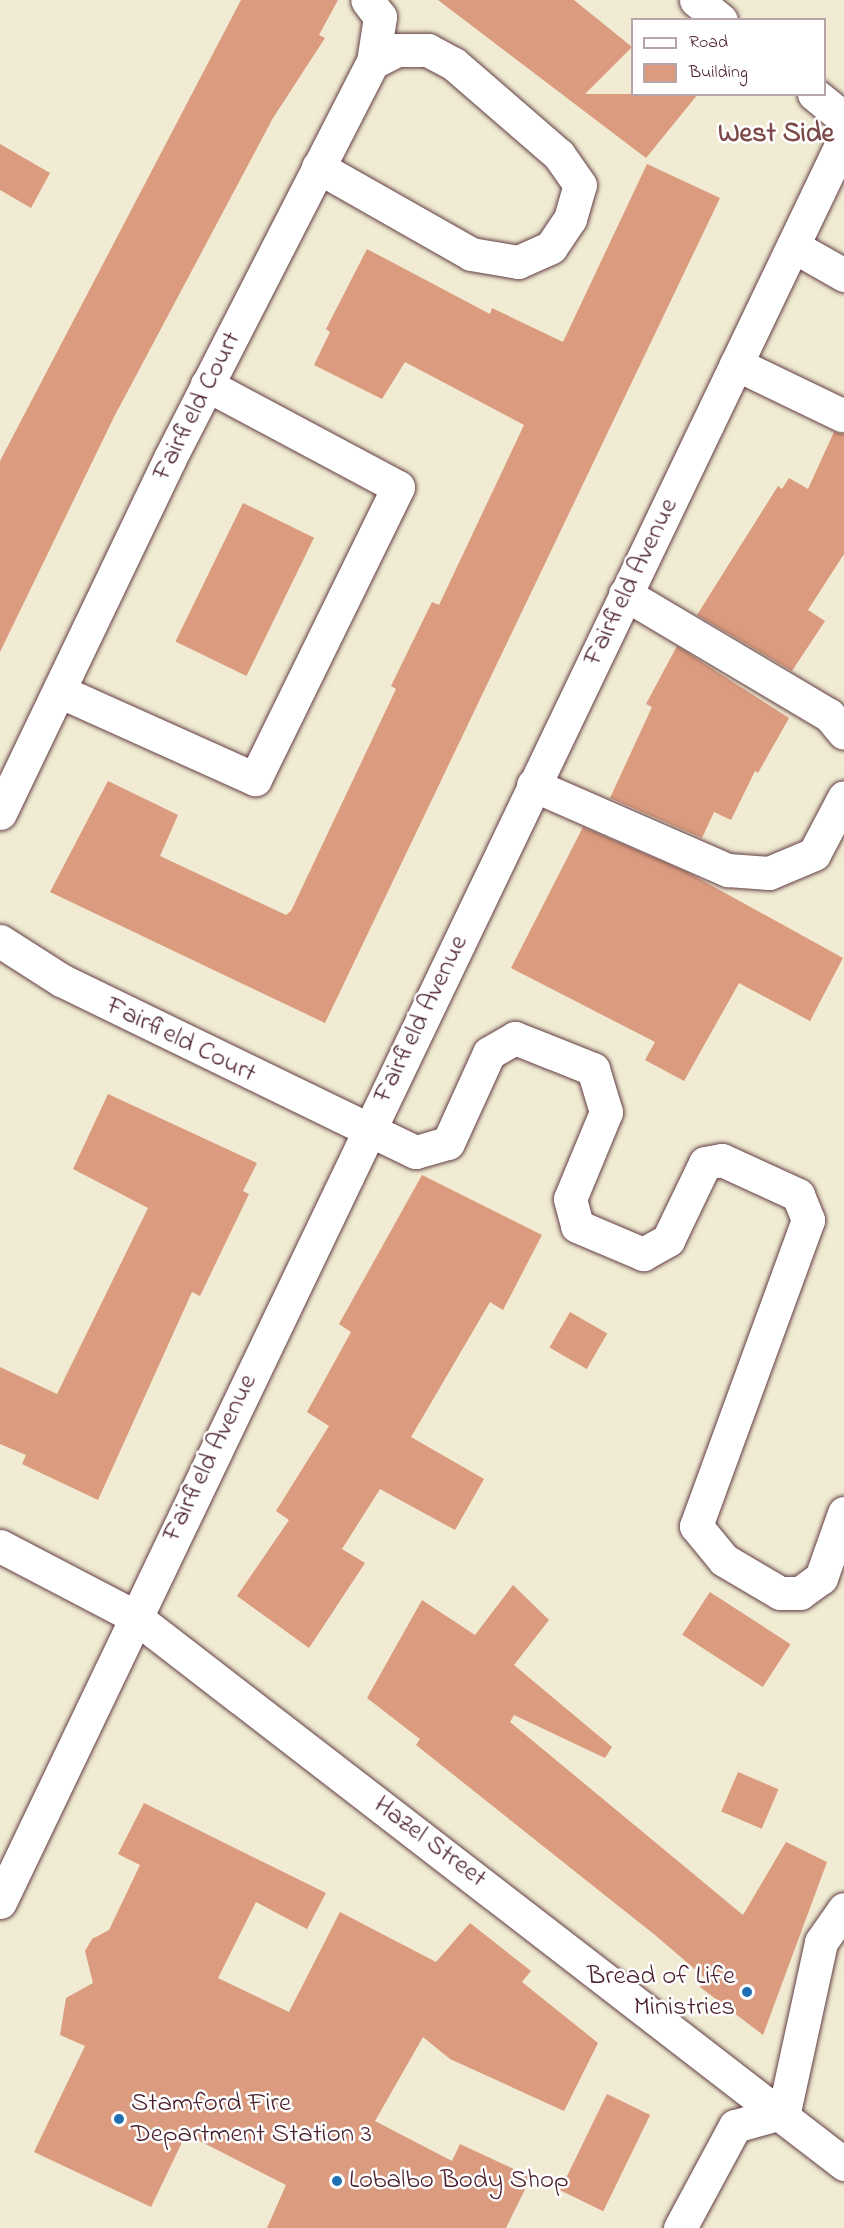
<!DOCTYPE html>
<html>
<head>
<meta charset="utf-8">
<style>
	body { margin:0 }
	#map { position:relative; width:844px; height:2228px; overflow:hidden; background:#f0ebd2; font-family:"Indie Flower",sans-serif }
	div>[style] { position:absolute }
	[style*='--x'] { left:calc(var(--x)*1px); top:calc(var(--y)*1px); width:calc(var(--w)*1px); rotate:calc(var(--a)*1deg) }
	.building>* { inset:0; background:#da9b7e; transform-origin:0 0 }
	.roads { filter:drop-shadow(0 0 2px #633e44) drop-shadow(0 0 2px #633e44) }
	.minor>* { height:33px; margin:-16.5px; padding:0 16.5px; transform-origin:16.5px; border-radius:16.5px; background:#fff }
	.dots>* { width:16px; height:16px; translate:-50% -50%; box-sizing:border-box; border:3px solid #fff; border-radius:50% }
	span { translate:-50% -50%; white-space:nowrap; text-align:center; line-height:1.15; -webkit-text-stroke:5px #fff; paint-order:stroke }
	.street-label { font-size:27px; color:#4a1f2b }
	.poi-label { font-size:27px; color:#4a1f2b }
	.right { translate:-100% -50%; text-align:right }
	.left { translate:0 -50%; text-align:left }
	.neighbourhood-label { font-size:28px; color:#7c4a48; font-weight:700 }
	.legend { position:absolute; left:631px; top:18px; width:195px; height:78px; box-sizing:border-box; background:#fff; border:2px solid #b7a5aa; margin:0; padding:8px 10px; list-style:none; font-size:18px; color:#4a1f2b }
	.legend li { display:flex; align-items:center; gap:12px; height:30px }
	.legend b { width:30px; border:2px solid #b7a5aa }
</style>
</head>
<body>
<div id="map">
	<div class="building">
		<div style="clip-path:polygon(241px 0,338px 0,319px 35px,325px 38px,273px 118px,114px 417px,0 652px,0 461px)"></div>
		<div style="clip-path:polygon(438px 0,574px 0,632px 47px,585px 94px,698px 94px,646px 158px)"></div>
		<div style="clip-path:polygon(0 144px,50px 173px,31px 208px,0 190px)"></div>
		<div style="clip-path:polygon(647px 164px,720px 198px,325px 1023px,50px 892px,108px 781px,178px 815px,160px 856px,286px 915px,291px 911px,396px 689px,391px 686px,432px 602px,439px 605px,524px 425px,405px 362px,382px 399px,314px 365px,330px 332px,326px 329px,367px 249px,490px 314px,492px 308px,563px 342px)"></div>
		<div style="clip-path:polygon(834px 432px,844px 434px,844px 554px,808px 610px,825px 621px,792px 671px,697px 615px,778px 486px,782px 489px,789px 478px,808px 489px)"></div>
		<div style="left:243px;top:503px;width:79px;height:154px;rotate:26deg"></div>
		<div style="clip-path:polygon(677px 646px,789px 718px,758px 773px,755px 771px,731px 820px,714px 812px,702px 838px,610px 798px,652px 707px,646px 704px)"></div>
		<div style="clip-path:polygon(583px 827px,687px 872px,843px 958px,810px 1021px,739px 983px,684px 1081px,645px 1060px,655px 1042px,511px 968px)"></div>
		<div style="clip-path:polygon(108px 1094px,257px 1163px,243px 1191px,249px 1194px,200px 1296px,192px 1292px,98px 1500px,22px 1464px,26px 1455px,0 1444px,0 1367px,57px 1394px,148px 1208px,73px 1169px)"></div>
		<div style="clip-path:polygon(422px 1175px,542px 1235px,503px 1310px,490px 1302px,411px 1437px,484px 1479px,455px 1530px,380px 1489px,342px 1549px,365px 1563px,309px 1648px,237px 1596px,289px 1520px,276px 1511px,329px 1426px,307px 1412px,351px 1332px,339px 1324px)"></div>
		<div style="left:570px;top:1312px;width:43px;height:41px;rotate:30deg"></div>
		<div style="clip-path:polygon(513px 1585px,549px 1620px,514px 1665px,612px 1747px,605px 1758px,514px 1715px,510px 1722px,743px 1915px,786px 1842px,827px 1862px,763px 2035px,700px 1987px,705px 1978px,655px 1935px,416px 1745px,420px 1739px,367px 1698px,422px 1600px,475px 1635px)"></div>
		<div style="left:710px;top:1592px;width:96px;height:51px;rotate:33deg"></div>
		<div style="left:738px;top:1772px;width:44px;height:43px;rotate:23deg"></div>
		<div style="clip-path:polygon(144px 1803px,326px 1893px,307px 1929px,256px 1902px,218px 1978px,289px 2012px,340px 1912px,436px 1962px,470px 1923px,531px 1971px,522px 1982px,598px 2043px,564px 2111px,450px 2059px,423px 2037px,375px 2121px,452px 2161px,460px 2144px,531px 2177px,506px 2228px,267px 2228px,286px 2185px,186px 2134px,151px 2207px,34px 2152px,85px 2046px,60px 2035px,66px 1998px,93px 1983px,85px 1951px,92px 1939px,109px 1930px,140px 1865px,118px 1854px)"></div>
		<div style="left:607px;top:2094px;width:48px;height:107px;rotate:26deg"></div>
	</div>
	<div class="roads">
		<div class="minor">
			<div style="--x:696;--y:0;--w:32;--a:39"></div>
			<div style="--x:814;--y:94;--w:38;--a:39"></div>
			<div style="--x:318;--y:167;--w:176;--a:29.6"></div>
			<div style="--x:471;--y:254;--w:48;--a:9.7"></div>
			<div style="--x:518;--y:262;--w:36;--a:-24"></div>
			<div style="--x:551;--y:247;--w:34;--a:-56"></div>
			<div style="--x:570;--y:219;--w:35;--a:-74"></div>
			<div style="--x:580;--y:185;--w:37;--a:-125"></div>
			<div style="--x:559;--y:155;--w:139;--a:-139.1"></div>
			<div style="--x:454;--y:64;--w:30;--a:-152"></div>
			<div style="--x:428;--y:50;--w:31;--a:180"></div>
			<div style="--x:397;--y:50;--w:27;--a:153"></div>
			<div style="--x:793;--y:246;--w:59;--a:29.6"></div>
			<div style="--x:736;--y:364;--w:118;--a:25.7"></div>
			<div style="--x:625;--y:594;--w:237;--a:30.7"></div>
			<div style="--x:829;--y:715;--w:23;--a:50"></div>
			<div style="--x:59;--y:691;--w:215;--a:24.2"></div>
			<div style="--x:255;--y:779;--w:325;--a:-63.9"></div>
			<div style="--x:398;--y:487;--w:217;--a:-151.9"></div>
			<div style="--x:533;--y:785;--w:213;--a:23.6"></div>
			<div style="--x:728;--y:870;--w:41;--a:4.2"></div>
			<div style="--x:769;--y:873;--w:49;--a:-22.9"></div>
			<div style="--x:814;--y:854;--w:64;--a:-62.2"></div>
			<div style="--x:0;--y:813;--w:391;--a:-64.4"></div>
			<div style="--x:169;--y:460;--w:447;--a:-62.9"></div>
			<div style="--x:373;--y:62;--w:46;--a:-81.2"></div>
			<div style="--x:380;--y:17;--w:21;--a:-127"></div>
			<div style="--x:0;--y:941;--w:72;--a:32.6"></div>
			<div style="--x:61;--y:980;--w:394;--a:25.9"></div>
			<div style="--x:416;--y:1152;--w:33;--a:-16"></div>
			<div style="--x:448;--y:1143;--w:99;--a:-65.5"></div>
			<div style="--x:489;--y:1053;--w:30;--a:-30"></div>
			<div style="--x:515;--y:1038;--w:84;--a:21.7"></div>
			<div style="--x:593;--y:1069;--w:45;--a:73.2"></div>
			<div style="--x:606;--y:1112;--w:94;--a:112.5"></div>
			<div style="--x:570;--y:1199;--w:28;--a:75"></div>
			<div style="--x:577;--y:1226;--w:72;--a:23"></div>
			<div style="--x:643;--y:1254;--w:29;--a:-29"></div>
			<div style="--x:668;--y:1240;--w:85;--a:-64.3"></div>
			<div style="--x:705;--y:1163;--w:17;--a:-10"></div>
			<div style="--x:722;--y:1160;--w:84;--a:24.7"></div>
			<div style="--x:798;--y:1195;--w:27;--a:68"></div>
			<div style="--x:808;--y:1220;--w:326;--a:110.1"></div>
			<div style="--x:696;--y:1526;--w:44;--a:50.5"></div>
			<div style="--x:724;--y:1560;--w:65;--a:30.5"></div>
			<div style="--x:780;--y:1593;--w:20;--a:0"></div>
			<div style="--x:800;--y:1593;--w:26;--a:-36"></div>
			<div style="--x:821;--y:1578;--w:69;--a:-70.5"></div>
			<div style="--x:0;--y:1546;--w:151;--a:27.6"></div>
			<div style="--x:134;--y:1616;--w:897;--a:37.66"></div>
			<div style="--x:0;--y:1902;--w:1955;--a:-64.42"></div>
			<div style="--x:680;--y:2228;--w:116;--a:-61.7"></div>
			<div style="--x:735;--y:2126;--w:51;--a:-15.9"></div>
			<div style="--x:784;--y:2112;--w:174;--a:-77.7"></div>
			<div style="--x:821;--y:1942;--w:40;--a:-55.1"></div>
		</div>
	</div>
	<div class="dots">
		<div style="left:747px;top:1992px;background:#1f6fb2"></div>
		<div style="left:119px;top:2119px;background:#1f6fb2"></div>
		<div style="left:337px;top:2181px;background:#1f6fb2"></div>
	</div>
	<div class="street-label">
		<span style="left:197px;top:406px;rotate:-63deg">Fairfield Court</span>
		<span style="left:631px;top:582px;rotate:-64deg">Fairfield Avenue</span>
		<span style="left:421px;top:1019px;rotate:-64deg">Fairfield Avenue</span>
		<span style="left:181px;top:1040px;rotate:26deg">Fairfield Court</span>
		<span style="left:210px;top:1458px;rotate:-64deg">Fairfield Avenue</span>
		<span style="left:430px;top:1842px;rotate:37deg">Hazel Street</span>
	</div>
	<div class="poi-label">
		<span class="right" style="left:735px;top:1992px">Bread of Life<br>Ministries</span>
		<span class="left" style="left:131px;top:2119px">Stamford Fire<br>Department Station 3</span>
		<span class="left" style="left:349px;top:2181px">Lobalbo Body Shop</span>
	</div>
	<div class="neighbourhood-label">
		<span style="left:776px;top:135px">West Side</span>
	</div>
	<ul class="legend">
	<li><b style="height:8px;background:#fff"></b>Road</li>
	<li><b style="height:16px;background:#da9b7e"></b>Building</li>
	</ul>
</div>
</body>
</html>
